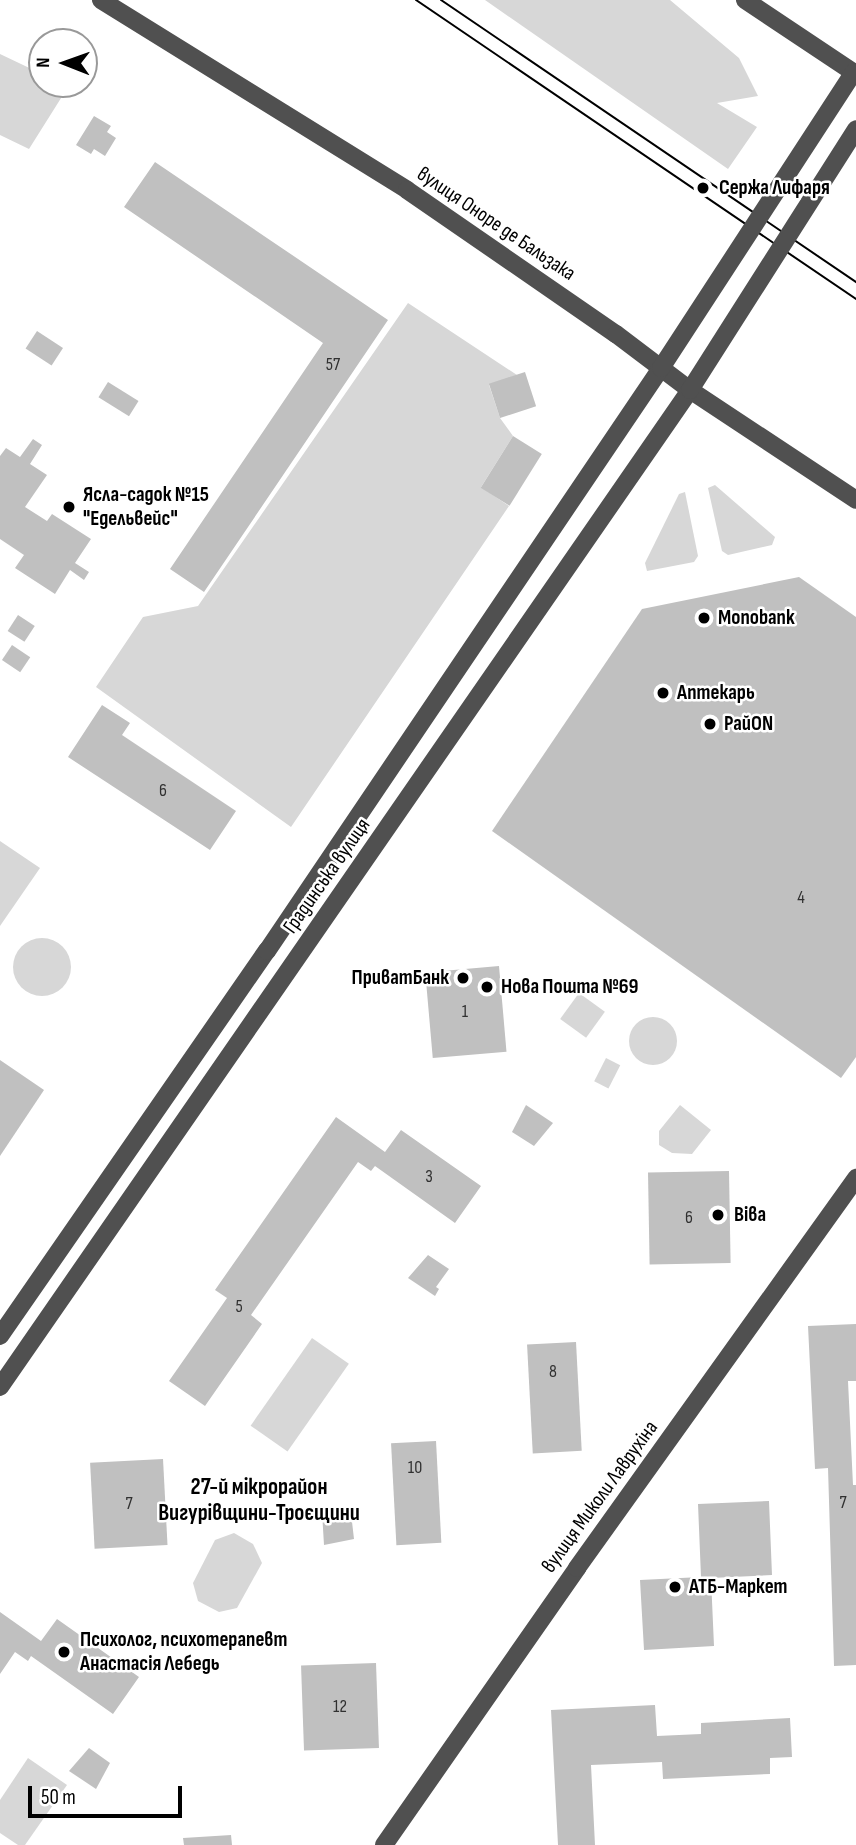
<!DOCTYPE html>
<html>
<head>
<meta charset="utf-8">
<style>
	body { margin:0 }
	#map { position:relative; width:856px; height:1845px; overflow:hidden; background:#fff; font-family:"Sofia Sans Condensed",sans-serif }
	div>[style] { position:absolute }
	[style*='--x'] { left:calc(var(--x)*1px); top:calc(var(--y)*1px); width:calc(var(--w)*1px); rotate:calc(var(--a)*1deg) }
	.green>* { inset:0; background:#d7d7d7; transform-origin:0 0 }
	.round { border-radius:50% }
	.building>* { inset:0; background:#c0c0c0; transform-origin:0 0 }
	.minor>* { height:18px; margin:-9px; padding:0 9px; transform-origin:9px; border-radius:9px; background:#505050 }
	.tram>* { height:2px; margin:-1px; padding:0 1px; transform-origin:1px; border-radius:1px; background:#000 }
	.minor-bridge>* { height:18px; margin:-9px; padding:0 9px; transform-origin:9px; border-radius:9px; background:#505050 }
	.dots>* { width:19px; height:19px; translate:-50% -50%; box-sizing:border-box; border:4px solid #fff; border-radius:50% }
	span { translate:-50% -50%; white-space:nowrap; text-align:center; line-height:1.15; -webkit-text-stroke:5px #fff; paint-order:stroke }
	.number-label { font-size:18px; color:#303030 }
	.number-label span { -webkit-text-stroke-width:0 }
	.poi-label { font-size:21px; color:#000; font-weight:700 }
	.left { translate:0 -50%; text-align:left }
	.right { translate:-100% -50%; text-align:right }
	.street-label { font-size:21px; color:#000 }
	.neighbourhood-label { font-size:23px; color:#000; font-weight:700 }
	.north { position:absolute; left:28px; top:28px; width:70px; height:70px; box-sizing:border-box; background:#fff; border:2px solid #999; border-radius:50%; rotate:271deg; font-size:19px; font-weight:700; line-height:28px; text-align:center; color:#000 }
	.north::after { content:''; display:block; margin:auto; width:24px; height:32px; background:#000; clip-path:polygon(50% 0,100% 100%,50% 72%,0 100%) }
	.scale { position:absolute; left:28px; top:1786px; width:154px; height:32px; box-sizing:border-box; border:4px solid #000; border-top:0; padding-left:9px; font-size:21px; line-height:24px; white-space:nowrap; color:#000; -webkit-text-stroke:5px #fff; paint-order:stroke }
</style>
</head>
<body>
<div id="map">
	<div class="green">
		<div style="clip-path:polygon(485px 0,670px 0,739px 58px,758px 96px,717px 103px,757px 127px,728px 169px)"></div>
		<div style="clip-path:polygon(0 54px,42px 74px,42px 84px,68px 87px,29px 149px,0 135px)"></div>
		<div style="clip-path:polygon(408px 303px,517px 375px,489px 385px,500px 418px,513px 436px,481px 487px,509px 506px,291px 827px,96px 687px,143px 617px,198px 606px)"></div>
		<div style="clip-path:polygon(715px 485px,775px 537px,772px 545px,728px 555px,722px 551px,708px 488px)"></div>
		<div style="clip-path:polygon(685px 492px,698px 556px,694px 562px,647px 571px,645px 563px,679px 494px)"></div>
		<div style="clip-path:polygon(0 841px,40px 868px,0 926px)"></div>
		<div class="round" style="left:13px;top:938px;width:58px;height:58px"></div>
		<div style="left:579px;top:993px;width:32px;height:32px;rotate:36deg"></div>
		<div class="round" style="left:629px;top:1017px;width:48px;height:48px"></div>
		<div style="left:606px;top:1058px;width:16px;height:26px;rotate:27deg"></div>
		<div style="clip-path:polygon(680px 1105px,711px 1130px,692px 1154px,672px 1153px,659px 1145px,659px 1131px)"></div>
		<div style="left:312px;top:1338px;width:45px;height:107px;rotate:35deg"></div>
		<div style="clip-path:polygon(234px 1533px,253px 1544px,262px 1563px,237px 1608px,219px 1612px,198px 1601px,193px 1583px,215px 1540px)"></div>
		<div style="clip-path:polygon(28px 1758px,67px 1785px,25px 1845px,18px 1845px,0 1833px,0 1800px)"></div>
	</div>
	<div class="building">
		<div style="clip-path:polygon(94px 116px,111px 126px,107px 132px,116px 138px,105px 156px,94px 149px,91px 154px,76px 145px)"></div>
		<div style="clip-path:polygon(155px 162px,388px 320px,204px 592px,170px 569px,323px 343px,124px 207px)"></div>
		<div style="left:37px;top:331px;width:31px;height:21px;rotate:33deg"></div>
		<div style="left:525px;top:372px;width:36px;height:38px;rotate:72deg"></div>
		<div style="left:108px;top:382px;width:36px;height:18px;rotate:32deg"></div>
		<div style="left:513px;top:436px;width:34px;height:61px;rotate:32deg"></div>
		<div style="clip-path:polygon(33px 439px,42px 445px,30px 464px,47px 475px,25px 507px,47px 521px,52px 514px,91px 539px,75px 563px,89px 572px,84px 580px,70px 570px,55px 594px,15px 568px,24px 555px,0 539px,0 456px,6px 448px,20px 457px)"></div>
		<div style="clip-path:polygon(799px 577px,856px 617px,856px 1057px,841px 1078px,492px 831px,642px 609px)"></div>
		<div style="left:18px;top:615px;width:20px;height:19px;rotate:33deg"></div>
		<div style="left:12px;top:645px;width:22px;height:18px;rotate:34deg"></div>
		<div style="clip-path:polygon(102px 705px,130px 723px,122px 735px,236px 811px,210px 850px,68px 757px)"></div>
		<div style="left:499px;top:966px;width:86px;height:74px;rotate:85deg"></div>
		<div style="clip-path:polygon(0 1060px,44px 1090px,0 1156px)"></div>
		<div style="clip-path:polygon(526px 1105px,553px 1123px,534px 1146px,512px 1132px)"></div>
		<div style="clip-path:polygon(336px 1117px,385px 1152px,401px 1130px,481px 1186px,455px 1223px,375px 1166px,371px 1171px,358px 1162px,251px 1315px,262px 1324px,205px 1406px,169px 1381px,227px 1298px,215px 1290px)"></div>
		<div style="left:729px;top:1171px;width:92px;height:81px;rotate:89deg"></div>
		<div style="clip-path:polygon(428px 1255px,449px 1269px,436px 1287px,439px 1289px,435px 1296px,408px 1278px)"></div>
		<div style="clip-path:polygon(856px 1324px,856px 1381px,848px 1381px,853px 1485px,856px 1485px,856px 1665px,834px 1666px,828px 1468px,815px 1469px,808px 1326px)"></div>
		<div style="left:576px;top:1342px;width:109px;height:49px;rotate:87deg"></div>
		<div style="left:436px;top:1441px;width:102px;height:45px;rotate:87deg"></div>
		<div style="left:163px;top:1459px;width:86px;height:73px;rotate:87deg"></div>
		<div style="clip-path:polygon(769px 1501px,772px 1575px,711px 1578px,714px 1646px,644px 1650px,640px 1580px,701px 1577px,698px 1504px)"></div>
		<div style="clip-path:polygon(332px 1511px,332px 1515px,351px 1513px,354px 1539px,324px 1545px,322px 1512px)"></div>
		<div style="clip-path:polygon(0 1612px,41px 1641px,57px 1619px,139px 1677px,113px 1714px,31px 1656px,28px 1661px,15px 1652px,0 1674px)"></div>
		<div style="left:376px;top:1663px;width:85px;height:75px;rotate:88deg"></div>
		<div style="clip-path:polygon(655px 1705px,657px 1736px,701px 1734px,701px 1723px,790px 1718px,792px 1757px,770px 1758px,770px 1774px,663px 1779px,662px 1762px,591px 1765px,595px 1845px,558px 1845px,551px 1710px)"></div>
		<div style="clip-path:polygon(89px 1748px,110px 1763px,96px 1789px,69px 1771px)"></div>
		<div style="clip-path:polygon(231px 1835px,232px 1845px,184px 1845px,183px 1838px)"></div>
	</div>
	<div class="minor">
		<div style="--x:101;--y:0;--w:360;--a:31.8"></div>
		<div style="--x:407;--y:190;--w:254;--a:34.6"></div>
		<div style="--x:616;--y:334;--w:93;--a:37.1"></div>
		<div style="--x:690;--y:390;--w:199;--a:33.5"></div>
		<div style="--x:745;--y:0;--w:133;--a:33.7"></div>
		<div style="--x:0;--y:1336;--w:469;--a:-55.3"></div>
		<div style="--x:267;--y:951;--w:704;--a:-55.95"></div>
		<div style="--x:0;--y:1387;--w:1212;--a:-55.31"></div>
		<div style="--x:384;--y:1845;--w:338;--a:-55.1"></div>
		<div style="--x:577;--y:1568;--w:480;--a:-54.4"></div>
	</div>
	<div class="tram">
		<div style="--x:416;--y:0;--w:532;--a:34.2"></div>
		<div style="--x:441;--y:0;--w:502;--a:34.2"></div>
	</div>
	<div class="minor-bridge">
		<div style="--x:661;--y:368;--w:353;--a:-56.9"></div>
		<div style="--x:690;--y:390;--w:309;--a:-57.5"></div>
	</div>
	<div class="dots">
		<div style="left:703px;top:188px;background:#000"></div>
		<div style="left:69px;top:507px;background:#000"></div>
		<div style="left:704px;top:618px;background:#000"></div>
		<div style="left:663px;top:693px;background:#000"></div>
		<div style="left:710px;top:724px;background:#000"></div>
		<div style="left:463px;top:978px;background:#000"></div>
		<div style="left:487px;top:987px;background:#000"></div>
		<div style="left:718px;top:1215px;background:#000"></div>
		<div style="left:675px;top:1587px;background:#000"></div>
		<div style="left:64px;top:1652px;background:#000"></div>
	</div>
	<div class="number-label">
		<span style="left:333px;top:365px">57</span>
		<span style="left:163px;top:791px">6</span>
		<span style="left:801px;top:898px">4</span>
		<span style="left:465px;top:1012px">1</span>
		<span style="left:429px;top:1177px">3</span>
		<span style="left:689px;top:1218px">6</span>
		<span style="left:239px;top:1307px">5</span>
		<span style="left:553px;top:1372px">8</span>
		<span style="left:415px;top:1468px">10</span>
		<span style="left:843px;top:1503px">7</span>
		<span style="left:129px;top:1504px">7</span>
		<span style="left:340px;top:1707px">12</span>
	</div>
	<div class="poi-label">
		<span class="left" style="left:719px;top:188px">Сержа Лифаря</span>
		<span class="left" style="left:83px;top:507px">Ясла-садок №15<br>"Едельвейс"</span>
		<span class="left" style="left:718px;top:618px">Monobank</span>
		<span class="left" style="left:677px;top:693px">Аптекарь</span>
		<span class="left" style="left:724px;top:724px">РайON</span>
		<span class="right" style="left:449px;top:978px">ПриватБанк</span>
		<span class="left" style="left:501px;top:987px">Нова Пошта №69</span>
		<span class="left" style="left:734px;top:1215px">Віва</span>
		<span class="left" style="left:689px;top:1587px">АТБ-Маркет</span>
		<span class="left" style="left:80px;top:1652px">Психолог, психотерапевт<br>Анастасія Лебедь</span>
	</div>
	<div class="street-label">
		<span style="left:496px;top:224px;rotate:34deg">вулиця Оноре де Бальзака</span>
		<span style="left:327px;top:876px;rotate:-55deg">Градинська вулиця</span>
		<span style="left:600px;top:1497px;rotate:-54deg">вулиця Миколи Лаврухіна</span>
	</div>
	<div class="neighbourhood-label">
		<span style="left:259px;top:1500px">27-й мікрорайон<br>Вигурівщини-Троєщини</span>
	</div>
	<div class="north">N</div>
	<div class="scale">50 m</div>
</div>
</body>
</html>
